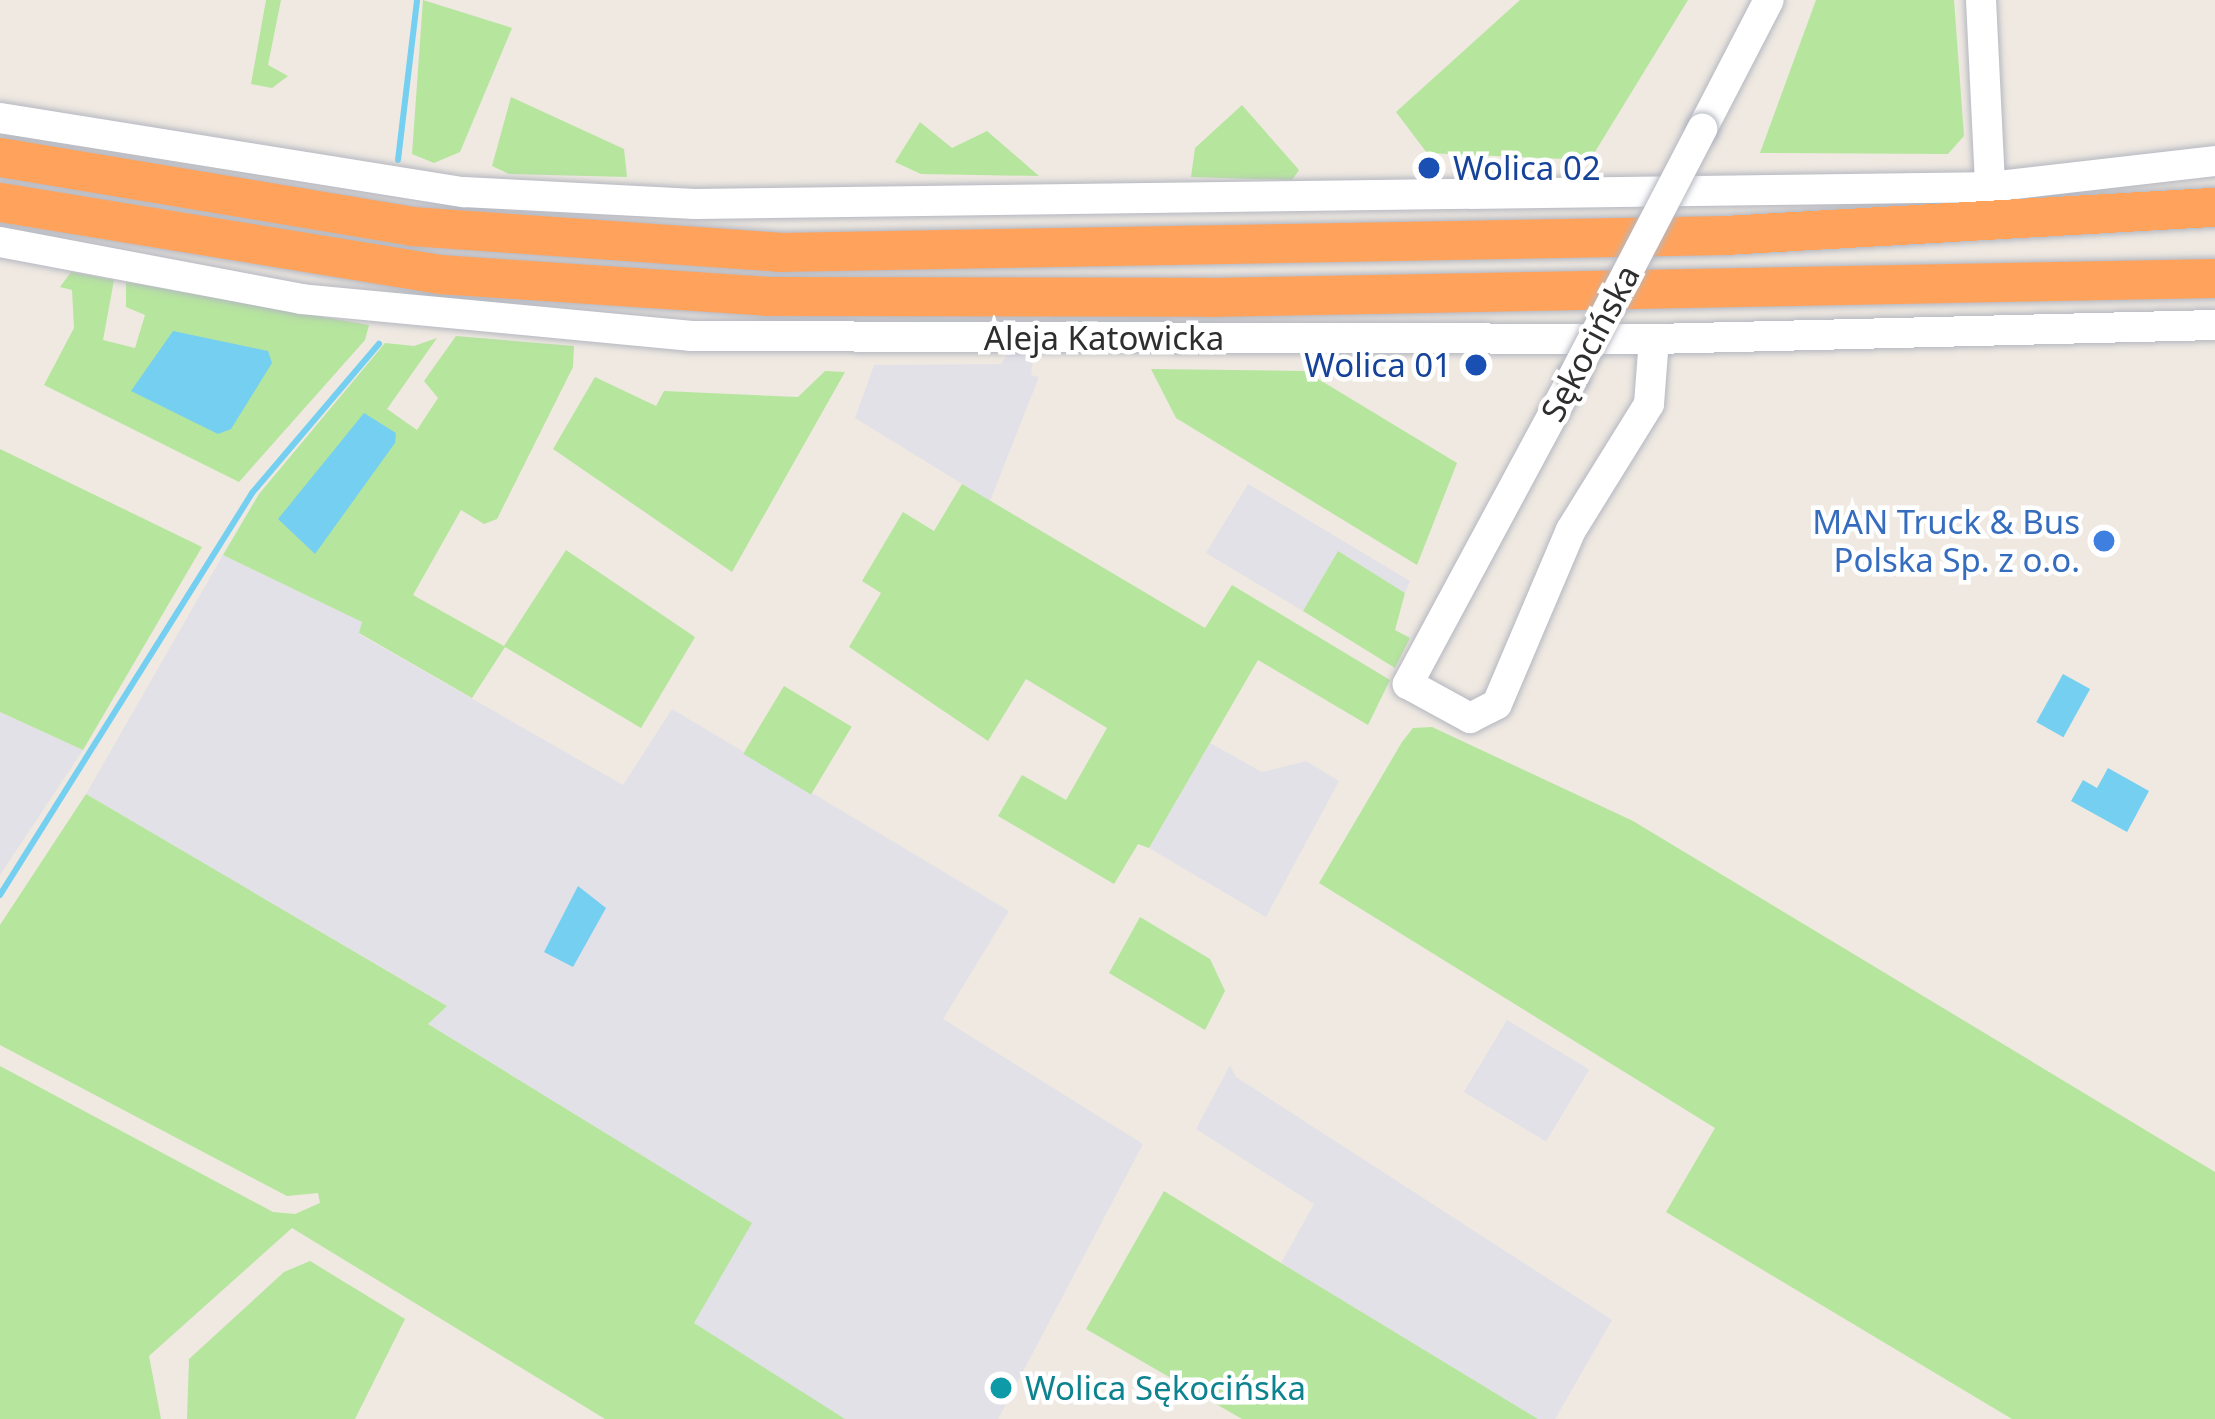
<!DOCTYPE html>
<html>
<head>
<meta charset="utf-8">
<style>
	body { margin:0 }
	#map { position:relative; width:2215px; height:1419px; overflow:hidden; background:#efe9e1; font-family:"Noto Sans",sans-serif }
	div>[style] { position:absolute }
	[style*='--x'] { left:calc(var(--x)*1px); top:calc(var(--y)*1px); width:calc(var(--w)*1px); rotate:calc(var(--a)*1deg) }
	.industrial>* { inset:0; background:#e3e1e8; transform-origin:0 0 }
	.green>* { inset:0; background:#b6e59e; transform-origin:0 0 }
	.water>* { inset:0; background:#75cff0; transform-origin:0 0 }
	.stream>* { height:6px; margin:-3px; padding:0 3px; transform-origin:3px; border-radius:3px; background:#75cff0 }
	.roads { filter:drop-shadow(0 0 3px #b4b7c1) drop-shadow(0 0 3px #b4b7c1) }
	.secondary>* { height:30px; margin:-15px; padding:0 15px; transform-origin:15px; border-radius:15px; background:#fff }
	.highway>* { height:39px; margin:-19.5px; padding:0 19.5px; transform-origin:19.5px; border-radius:19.5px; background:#ffa35c }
	.bridges { filter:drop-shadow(0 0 3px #b4b7c1) drop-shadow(0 0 3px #b4b7c1) }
	.secondary-bridge>* { height:30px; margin:-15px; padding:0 15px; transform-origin:15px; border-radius:15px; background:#fff }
	.dots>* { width:33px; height:33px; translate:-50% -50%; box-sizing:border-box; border:6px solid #fff; border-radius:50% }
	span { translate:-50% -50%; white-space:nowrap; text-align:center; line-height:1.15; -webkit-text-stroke:9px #fff; paint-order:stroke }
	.transit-label { font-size:33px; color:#164399 }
	.left { translate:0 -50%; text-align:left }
	.right { translate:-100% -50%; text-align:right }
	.street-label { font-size:33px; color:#2e2e2e }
	.shop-label { font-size:33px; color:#366cbe }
	.culture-label { font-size:33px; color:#0d838f }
</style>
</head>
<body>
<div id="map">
	<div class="industrial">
		<div style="clip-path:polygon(1009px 352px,1034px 353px,1031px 375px,1039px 377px,990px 501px,855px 418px,874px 365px,1001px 364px)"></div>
		<div style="clip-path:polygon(1248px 484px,1410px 581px,1405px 593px,1338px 551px,1303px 611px,1206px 553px)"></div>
		<div style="clip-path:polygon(223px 555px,362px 622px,359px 634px,623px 785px,672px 709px,1009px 911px,943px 1019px,1143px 1144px,998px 1419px,845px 1419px,693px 1323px,751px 1223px,427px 1023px,446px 1005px,86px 794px)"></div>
		<div style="clip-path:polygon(0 712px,83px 750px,0 875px)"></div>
		<div style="clip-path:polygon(1210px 743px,1262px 772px,1306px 761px,1339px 781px,1266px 917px,1149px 848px)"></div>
		<div style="left:1507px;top:1020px;width:96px;height:84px;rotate:31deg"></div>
		<div style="clip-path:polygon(1230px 1065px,1236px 1077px,1612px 1320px,1555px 1419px,1538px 1419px,1281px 1263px,1314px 1204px,1196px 1129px)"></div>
	</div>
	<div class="green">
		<div style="clip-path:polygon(266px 0,281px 0,268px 65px,288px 76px,272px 88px,251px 84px)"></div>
		<div style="clip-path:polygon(423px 0,512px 28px,460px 152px,434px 163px,412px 154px)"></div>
		<div style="clip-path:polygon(1520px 0,1688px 0,1590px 160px,1427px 153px,1396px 112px)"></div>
		<div style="clip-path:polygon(1816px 0,1954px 0,1964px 136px,1948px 154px,1760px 153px)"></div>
		<div style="clip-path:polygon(511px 97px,624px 149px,627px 177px,509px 174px,492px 166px)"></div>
		<div style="clip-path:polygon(1242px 105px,1299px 170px,1292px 180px,1191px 177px,1195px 148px)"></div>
		<div style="clip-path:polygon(920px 122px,952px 148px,987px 131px,1039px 176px,921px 174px,895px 162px)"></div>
		<div style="clip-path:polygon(71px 272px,114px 280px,103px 340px,135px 348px,145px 315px,126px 307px,126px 282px,369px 325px,365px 340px,239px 482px,44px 385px,74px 328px,72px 290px,60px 287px)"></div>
		<div style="clip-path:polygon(456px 336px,574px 346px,573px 367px,497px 519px,484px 524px,461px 510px,413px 595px,504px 646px,566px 550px,695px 637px,641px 728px,505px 647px,472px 698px,359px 633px,362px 622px,223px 555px,259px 494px,385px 343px,414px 346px,437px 338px,387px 409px,417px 430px,438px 398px,424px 381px)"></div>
		<div style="clip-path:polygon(1151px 369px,1305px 371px,1457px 463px,1417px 565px,1176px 418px)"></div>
		<div style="clip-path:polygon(825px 371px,845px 372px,732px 572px,553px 449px,595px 377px,656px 406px,664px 391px,798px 397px)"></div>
		<div style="clip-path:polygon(0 449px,202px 547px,83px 750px,0 712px)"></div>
		<div style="clip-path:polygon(962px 484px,1205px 628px,1232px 585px,1390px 680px,1368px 725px,1258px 660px,1149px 848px,1138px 844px,1114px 884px,998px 816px,1022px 775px,1066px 800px,1107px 728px,1026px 679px,988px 741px,849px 647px,881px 593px,862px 581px,903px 512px,934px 531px)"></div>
		<div style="clip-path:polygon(1338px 551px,1405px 593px,1395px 630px,1410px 638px,1395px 668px,1303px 611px)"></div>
		<div style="left:784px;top:686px;width:79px;height:79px;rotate:31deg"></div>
		<div style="clip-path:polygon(1432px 727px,1633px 821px,2215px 1172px,2215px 1419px,2012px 1419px,1666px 1212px,1715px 1128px,1319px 883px,1402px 742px,1413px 728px)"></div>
		<div style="clip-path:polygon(86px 794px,447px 1006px,428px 1024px,752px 1223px,694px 1323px,845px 1419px,605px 1419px,292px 1228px,149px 1356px,161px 1419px,0 1419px,0 1066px,273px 1212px,295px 1214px,320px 1203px,318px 1193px,287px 1196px,0 1045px,0 925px)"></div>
		<div style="clip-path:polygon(1140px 917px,1210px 959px,1225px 991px,1205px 1030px,1109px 973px)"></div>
		<div style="clip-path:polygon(1164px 1191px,1281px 1263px,1538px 1419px,1242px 1419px,1086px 1329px)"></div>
		<div style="clip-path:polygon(310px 1261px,405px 1319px,355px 1419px,187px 1419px,189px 1359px,284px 1272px)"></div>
	</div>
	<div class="water">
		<div style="clip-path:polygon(173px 331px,268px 351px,272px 363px,231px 429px,218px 434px,131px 391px)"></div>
		<div style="clip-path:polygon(364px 413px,396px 433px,395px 443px,315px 554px,278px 519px)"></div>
		<div style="left:2063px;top:674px;width:31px;height:55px;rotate:29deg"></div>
		<div style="clip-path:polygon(2108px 768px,2149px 791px,2127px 832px,2071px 801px,2083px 780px,2097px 788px)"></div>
		<div style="clip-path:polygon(578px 886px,606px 908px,573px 967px,544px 952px)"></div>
	</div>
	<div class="stream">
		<div style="--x:398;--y:160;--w:161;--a:-83.2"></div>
		<div style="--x:0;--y:895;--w:474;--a:-57.9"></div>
		<div style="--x:252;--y:493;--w:196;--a:-49.6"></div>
	</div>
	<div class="roads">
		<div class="secondary">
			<div style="--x:1981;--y:0;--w:187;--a:87.2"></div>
			<div style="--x:0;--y:118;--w:470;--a:9.1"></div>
			<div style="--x:464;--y:192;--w:231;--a:3"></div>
			<div style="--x:695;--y:204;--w:1295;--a:-0.75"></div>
			<div style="--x:1990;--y:187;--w:226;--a:-6.6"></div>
			<div style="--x:1702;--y:129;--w:145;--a:-62.6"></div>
			<div style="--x:0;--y:242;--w:306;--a:10.7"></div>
			<div style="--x:301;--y:299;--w:391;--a:5.4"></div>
			<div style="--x:690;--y:336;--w:964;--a:0.18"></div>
			<div style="--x:1654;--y:339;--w:561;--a:-1.43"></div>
			<div style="--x:1573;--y:377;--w:349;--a:118.3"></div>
			<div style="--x:1408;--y:684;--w:71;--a:28.7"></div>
			<div style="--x:1470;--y:718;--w:30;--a:-27"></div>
			<div style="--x:1497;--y:704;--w:189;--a:-67"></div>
			<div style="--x:1571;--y:530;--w:148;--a:-58.2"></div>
			<div style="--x:1649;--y:404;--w:65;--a:-85.6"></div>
		</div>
		<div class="highway">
			<div style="--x:0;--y:157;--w:417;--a:9.5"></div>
			<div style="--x:411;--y:226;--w:369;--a:4"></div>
			<div style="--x:779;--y:252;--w:946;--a:-1.03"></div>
			<div style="--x:1725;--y:235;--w:491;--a:-3.3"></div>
			<div style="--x:0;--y:202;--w:445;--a:9.3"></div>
			<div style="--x:439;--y:274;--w:328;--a:3.8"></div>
			<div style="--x:766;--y:296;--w:442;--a:0.1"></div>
			<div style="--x:1208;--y:297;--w:1007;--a:-1.08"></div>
		</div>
	</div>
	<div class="bridges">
		<div class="secondary-bridge">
			<div style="--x:1573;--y:377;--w:280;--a:-62.5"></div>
		</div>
	</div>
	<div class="dots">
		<div style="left:1429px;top:168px;background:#1a4fb4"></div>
		<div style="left:1476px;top:365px;background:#1a4fb4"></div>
		<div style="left:2104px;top:541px;background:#3f7fe0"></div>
		<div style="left:1001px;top:1388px;background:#0f9aa8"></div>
	</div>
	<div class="transit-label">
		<span class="left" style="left:1453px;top:168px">Wolica 02</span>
		<span class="right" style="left:1452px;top:365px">Wolica 01</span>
	</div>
	<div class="street-label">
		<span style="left:1104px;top:338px">Aleja Katowicka</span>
		<span style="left:1590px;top:343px;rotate:-62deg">Sękocińska</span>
	</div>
	<div class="shop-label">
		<span class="right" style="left:2080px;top:541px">MAN Truck &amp; Bus<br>Polska Sp. z o.o.</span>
	</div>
	<div class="culture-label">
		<span class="left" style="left:1025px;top:1388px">Wolica Sękocińska</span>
	</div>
</div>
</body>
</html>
